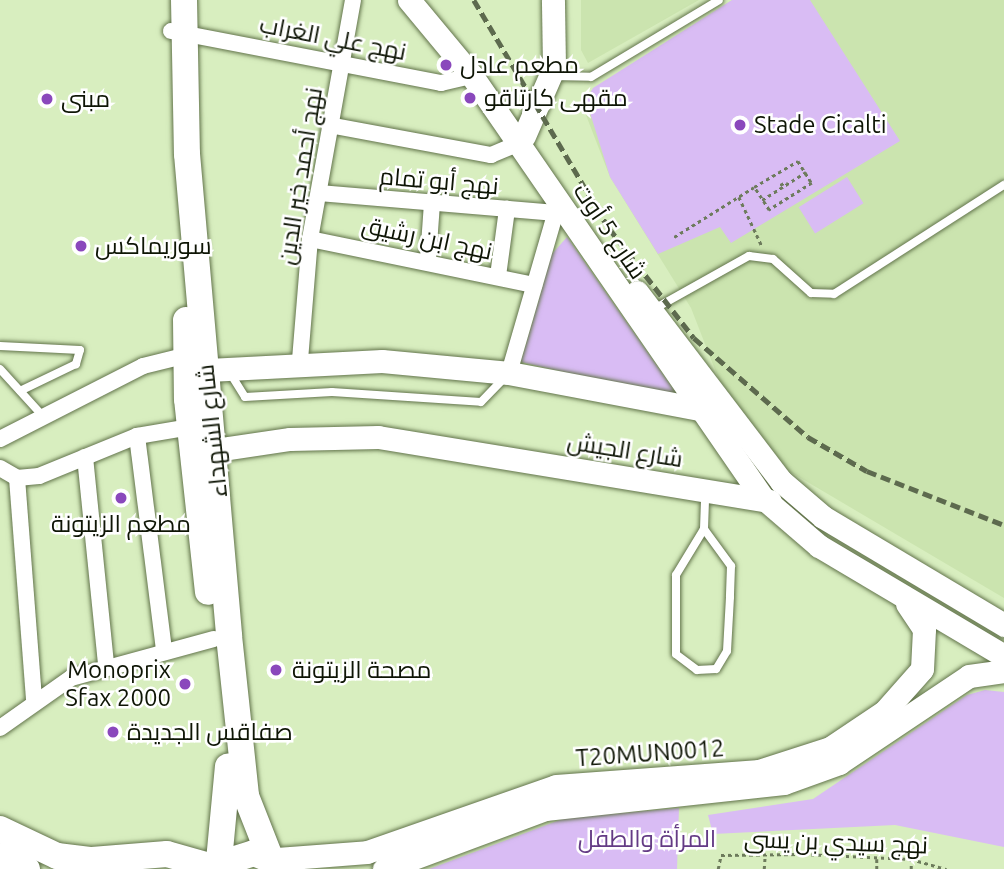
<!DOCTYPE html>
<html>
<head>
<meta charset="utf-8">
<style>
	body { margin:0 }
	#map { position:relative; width:1004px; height:869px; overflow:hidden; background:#d8eebf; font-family:Ubuntu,Cairo,sans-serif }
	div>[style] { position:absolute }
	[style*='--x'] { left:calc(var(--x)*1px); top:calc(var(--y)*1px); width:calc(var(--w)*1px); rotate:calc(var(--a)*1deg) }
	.built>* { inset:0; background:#cbe4af }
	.green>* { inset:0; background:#d9bcf4; transform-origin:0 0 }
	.path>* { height:2.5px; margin-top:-1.25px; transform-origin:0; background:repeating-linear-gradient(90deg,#6d7b5c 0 3.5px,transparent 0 7px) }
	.roads { filter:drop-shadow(0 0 2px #62744b) drop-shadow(0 0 2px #62744b) }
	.lane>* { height:8px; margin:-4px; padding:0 4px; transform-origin:4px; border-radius:4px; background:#fff }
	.street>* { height:16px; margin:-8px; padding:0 8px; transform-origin:8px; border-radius:8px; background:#fff }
	.secondary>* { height:23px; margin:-11.5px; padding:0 11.5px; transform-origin:11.5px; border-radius:11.5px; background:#fff }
	.primary>* { height:26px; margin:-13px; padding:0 13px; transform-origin:13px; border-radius:13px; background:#fff }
	.rail>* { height:4.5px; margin-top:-2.25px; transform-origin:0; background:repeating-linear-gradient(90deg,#5d6a4e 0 10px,transparent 0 15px) }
	.dots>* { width:19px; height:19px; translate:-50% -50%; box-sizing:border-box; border:4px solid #fff; border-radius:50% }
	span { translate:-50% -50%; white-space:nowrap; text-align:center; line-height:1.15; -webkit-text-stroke:5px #fff; paint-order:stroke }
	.street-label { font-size:24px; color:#0e1505 }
	.poi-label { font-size:24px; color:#0e1505 }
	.left { translate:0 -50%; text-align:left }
	.right { translate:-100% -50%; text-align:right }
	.park-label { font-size:24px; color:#643b85 }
</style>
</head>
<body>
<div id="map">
	<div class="built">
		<div style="clip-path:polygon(581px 0,699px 0,588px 63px,581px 50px)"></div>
		<div style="clip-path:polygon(732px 0,1004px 0,1004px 598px,777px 464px,730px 408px,691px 308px,610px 177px,584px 110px,588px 93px)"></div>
	</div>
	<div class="green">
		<div style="clip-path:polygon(732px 0,810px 0,900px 141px,731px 243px,720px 227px,658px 254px,610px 177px,586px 100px,593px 88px)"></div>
		<div style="left:847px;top:177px;width:31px;height:57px;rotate:58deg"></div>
		<div style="clip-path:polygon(567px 237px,680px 399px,521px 362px,552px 254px)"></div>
		<div style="clip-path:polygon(985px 690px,1004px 692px,1004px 847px,895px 825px,713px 834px,708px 815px,813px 799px,967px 695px)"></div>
		<div style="clip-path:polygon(679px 808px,677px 869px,429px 869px,565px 818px)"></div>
	</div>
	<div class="path">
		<div style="--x:780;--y:185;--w:7;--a:-27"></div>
		<div style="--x:739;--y:197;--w:54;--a:64.9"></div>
		<div style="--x:762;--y:200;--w:52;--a:-32.5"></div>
		<div style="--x:674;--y:237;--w:94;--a:-32"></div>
		<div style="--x:754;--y:187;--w:51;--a:-30.6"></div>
		<div style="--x:798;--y:161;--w:26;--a:58"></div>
		<div style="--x:812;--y:183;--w:51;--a:147.9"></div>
		<div style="--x:769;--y:210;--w:27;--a:-123"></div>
		<div style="--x:877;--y:859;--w:10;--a:90"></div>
		<div style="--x:718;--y:869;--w:14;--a:-78"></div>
		<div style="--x:721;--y:855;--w:83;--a:-0.7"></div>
		<div style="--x:804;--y:854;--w:107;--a:2.7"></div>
		<div style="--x:911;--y:859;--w:37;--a:16"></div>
		<div style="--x:764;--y:869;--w:14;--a:-86"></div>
		<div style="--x:911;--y:869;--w:10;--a:-90"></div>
	</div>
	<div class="roads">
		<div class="lane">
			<div style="--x:552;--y:76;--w:39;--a:1"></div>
			<div style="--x:591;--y:77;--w:149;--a:-31"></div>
			<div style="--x:654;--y:309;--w:109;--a:-29.2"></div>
			<div style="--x:749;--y:256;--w:24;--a:7"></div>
			<div style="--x:773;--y:259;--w:51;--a:41.8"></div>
			<div style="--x:811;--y:293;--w:23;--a:2"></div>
			<div style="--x:834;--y:294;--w:202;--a:-32.7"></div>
			<div style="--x:0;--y:346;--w:80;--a:2.9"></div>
			<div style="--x:80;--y:350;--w:15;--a:106"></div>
			<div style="--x:76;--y:364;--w:62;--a:154.3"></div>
			<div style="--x:0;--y:369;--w:59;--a:47.7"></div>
			<div style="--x:230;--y:373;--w:28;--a:58"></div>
			<div style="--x:245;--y:397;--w:87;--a:-3.3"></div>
			<div style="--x:332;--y:392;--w:149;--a:3.8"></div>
			<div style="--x:481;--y:402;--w:36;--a:-46"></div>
			<div style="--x:704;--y:529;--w:46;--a:53.9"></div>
			<div style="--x:731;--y:566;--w:31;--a:92"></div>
			<div style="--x:730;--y:597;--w:54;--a:93.2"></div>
			<div style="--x:727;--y:651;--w:21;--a:121"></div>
			<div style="--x:716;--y:669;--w:19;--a:177"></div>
			<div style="--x:697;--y:670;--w:26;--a:-143"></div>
			<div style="--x:676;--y:654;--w:79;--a:-90"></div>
			<div style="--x:676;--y:575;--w:54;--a:-58.7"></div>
			<div style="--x:704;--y:529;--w:37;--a:-88"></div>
		</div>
		<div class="street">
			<div style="--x:171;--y:31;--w:275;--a:10.9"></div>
			<div style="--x:441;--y:83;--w:32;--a:-13"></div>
			<div style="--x:329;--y:125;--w:165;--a:10.5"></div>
			<div style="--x:491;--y:155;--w:30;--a:-23"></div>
			<div style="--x:319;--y:193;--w:238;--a:4.8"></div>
			<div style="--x:310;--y:239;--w:229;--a:11.6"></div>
			<div style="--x:428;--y:259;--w:56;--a:-85.9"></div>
			<div style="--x:498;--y:276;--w:68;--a:-82.3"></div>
			<div style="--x:300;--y:360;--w:121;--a:-85.3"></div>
			<div style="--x:310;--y:239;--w:243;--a:-79.8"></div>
			<div style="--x:509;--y:373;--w:176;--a:-73.8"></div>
			<div style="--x:137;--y:436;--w:216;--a:82.8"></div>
			<div style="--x:0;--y:439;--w:161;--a:-27"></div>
			<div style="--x:143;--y:366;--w:50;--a:-13.8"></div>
			<div style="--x:85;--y:457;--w:208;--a:84.2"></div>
			<div style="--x:0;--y:468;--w:20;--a:30"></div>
			<div style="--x:17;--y:478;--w:22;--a:-5"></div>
			<div style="--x:39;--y:476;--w:106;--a:-22.2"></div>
			<div style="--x:137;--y:436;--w:60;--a:-9.6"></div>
			<div style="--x:17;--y:478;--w:222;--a:85.6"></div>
			<div style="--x:0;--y:728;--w:87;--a:-35.2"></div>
			<div style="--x:71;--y:678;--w:148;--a:-15.3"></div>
		</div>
		<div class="secondary">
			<div style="--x:409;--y:0;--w:99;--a:50.3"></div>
			<div style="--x:472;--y:76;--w:511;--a:55.44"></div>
			<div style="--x:762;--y:497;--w:75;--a:40.7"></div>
			<div style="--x:819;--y:546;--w:215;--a:30.7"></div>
			<div style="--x:524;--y:136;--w:75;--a:-66.5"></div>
			<div style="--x:554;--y:67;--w:67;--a:-90.9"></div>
			<div style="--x:637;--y:292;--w:238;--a:52.7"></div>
			<div style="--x:781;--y:481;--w:55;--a:40.6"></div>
			<div style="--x:823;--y:517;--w:211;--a:30.8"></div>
			<div style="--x:189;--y:371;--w:193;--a:-3"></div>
			<div style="--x:382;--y:361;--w:128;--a:5.4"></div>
			<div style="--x:509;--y:373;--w:194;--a:10.7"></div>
			<div style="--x:195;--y:453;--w:96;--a:-8.4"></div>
			<div style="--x:290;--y:439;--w:88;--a:-1.3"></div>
			<div style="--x:378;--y:437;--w:397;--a:9.3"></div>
			<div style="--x:277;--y:859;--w:90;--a:-4.4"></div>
			<div style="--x:367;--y:852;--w:200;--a:-19.2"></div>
			<div style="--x:556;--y:786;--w:204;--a:-4.2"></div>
			<div style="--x:759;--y:771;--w:75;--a:-17.9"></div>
			<div style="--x:830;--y:748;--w:65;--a:-33.7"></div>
			<div style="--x:884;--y:712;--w:57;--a:-48.5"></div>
			<div style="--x:922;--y:669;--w:40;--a:-87.1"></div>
			<div style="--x:924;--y:629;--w:30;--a:-124"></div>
			<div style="--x:384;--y:869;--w:172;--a:-20.4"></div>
			<div style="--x:545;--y:809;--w:240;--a:-6.2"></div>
			<div style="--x:784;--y:783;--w:59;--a:-20"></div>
			<div style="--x:839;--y:763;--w:156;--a:-33.8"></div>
			<div style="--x:969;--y:676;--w:35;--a:-8"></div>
		</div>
		<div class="primary">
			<div style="--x:184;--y:0;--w:154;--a:88.9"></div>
			<div style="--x:187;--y:154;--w:484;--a:85"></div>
			<div style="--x:229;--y:636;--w:161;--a:83.9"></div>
			<div style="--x:246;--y:796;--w:66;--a:68.5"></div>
			<div style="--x:186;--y:320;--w:79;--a:89.3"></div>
			<div style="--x:187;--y:399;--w:194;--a:83.8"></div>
			<div style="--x:0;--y:829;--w:63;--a:25.3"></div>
			<div style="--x:57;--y:856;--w:35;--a:7"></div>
			<div style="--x:92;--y:860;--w:75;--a:-4.6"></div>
			<div style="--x:167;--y:854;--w:44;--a:15.9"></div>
			<div style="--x:0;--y:856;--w:30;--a:26"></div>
			<div style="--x:219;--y:861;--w:95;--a:-84.6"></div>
			<div style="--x:207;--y:868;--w:49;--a:-17.7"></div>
			<div style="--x:254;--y:853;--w:41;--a:22.8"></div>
		</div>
	</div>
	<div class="rail">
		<div style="--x:474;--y:0;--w:265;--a:59.4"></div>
		<div style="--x:609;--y:228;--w:139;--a:52.3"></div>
		<div style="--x:694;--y:338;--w:151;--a:41"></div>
		<div style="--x:808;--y:437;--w:68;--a:30"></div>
		<div style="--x:867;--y:471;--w:147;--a:21.5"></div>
	</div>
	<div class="dots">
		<div style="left:446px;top:65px;background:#8a48bc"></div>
		<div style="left:470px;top:98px;background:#8a48bc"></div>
		<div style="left:47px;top:99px;background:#8a48bc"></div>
		<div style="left:740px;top:125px;background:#8a48bc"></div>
		<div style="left:81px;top:246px;background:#8a48bc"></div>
		<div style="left:121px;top:498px;background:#8a48bc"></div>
		<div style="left:276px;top:670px;background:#8a48bc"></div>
		<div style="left:185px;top:684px;background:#8a48bc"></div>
		<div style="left:113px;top:732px;background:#8a48bc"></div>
	</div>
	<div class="street-label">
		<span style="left:333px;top:38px;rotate:11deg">نهج علي الغراب</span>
		<span style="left:300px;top:176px;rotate:-81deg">نهج أحمد خير الدين</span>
		<span style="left:439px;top:181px;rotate:5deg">نهج أبو تمام</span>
		<span style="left:610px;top:231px;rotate:56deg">شارع 5 أوت</span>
		<span style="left:427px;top:238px;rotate:12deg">نهج ابن رشيق</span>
		<span style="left:212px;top:431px;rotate:-96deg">شارع الشهداء</span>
		<span style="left:625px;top:450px;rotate:9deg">شارع الجيش</span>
		<span style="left:650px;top:753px;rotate:-4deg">T20MUN0012</span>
		<span style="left:836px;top:842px;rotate:2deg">نهج سيدي بن يسى</span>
	</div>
	<div class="poi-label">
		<span class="left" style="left:460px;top:65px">مطعم عادل</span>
		<span class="left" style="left:484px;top:98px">مقهى كارتاقو</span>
		<span class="left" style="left:61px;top:99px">مبنى</span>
		<span class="left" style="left:754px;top:125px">Stade Cicalti</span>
		<span class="left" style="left:95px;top:246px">سوريماكس</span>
		<span style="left:121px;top:524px">مطعم الزيتونة</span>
		<span class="right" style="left:171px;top:684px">Monoprix<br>Sfax 2000</span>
		<span class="left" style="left:292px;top:670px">مصحة الزيتونة</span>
		<span class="left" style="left:127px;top:732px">صفاقس الجديدة</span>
	</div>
	<div class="park-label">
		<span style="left:647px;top:839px">المرأة والطفل</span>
	</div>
</div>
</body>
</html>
